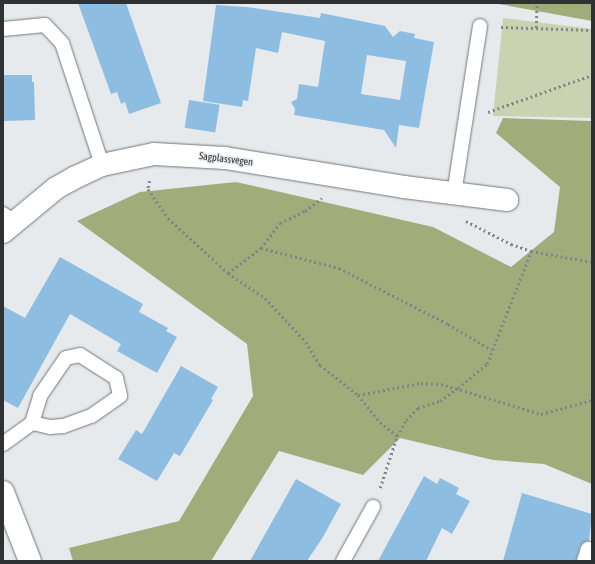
<!DOCTYPE html>
<html>
<head>
<meta charset="utf-8">
<style>
	body { margin:0 }
	#map { position:relative; width:595px; height:564px; overflow:hidden; background:#e7eaed; font-family:"Asap Condensed",sans-serif }
	div>[style] { position:absolute }
	[style*='--x'] { left:calc(var(--x)*1px); top:calc(var(--y)*1px); width:calc(var(--w)*1px); rotate:calc(var(--a)*1deg) }
	.green>* { inset:0; background:#c9d2b1 }
	.forest>* { inset:0; background:#a0ad7a }
	.building>* { inset:0; background:#8dbde1; transform-origin:0 0 }
	.path>* { height:2.5px; margin-top:-1.25px; transform-origin:0; background:repeating-linear-gradient(90deg,#828587 0 2px,transparent 0 5px) }
	.roads { filter:drop-shadow(0 0 1px #737679) drop-shadow(0 0 1px #737679) }
	.service>* { height:14px; margin:-7px; padding:0 7px; transform-origin:7px; border-radius:7px; background:#fff }
	.minor>* { height:22px; margin:-11px; padding:0 11px; transform-origin:11px; border-radius:11px; background:#fff }
	span { translate:-50% -50%; white-space:nowrap; text-align:center; line-height:1.15; -webkit-text-stroke:3px #e7eaed; paint-order:stroke }
	.street-label { font-size:10px; color:#2f3132 }
	.frame { position:absolute; inset:0; border:4px solid #2f3132; pointer-events:none }
</style>
</head>
<body>
<div id="map">
	<div class="green">
		<div style="clip-path:polygon(503px 18px,592px 29px,592px 118px,493px 116px)"></div>
	</div>
	<div class="forest">
		<div style="clip-path:polygon(493px 3px,592px 3px,592px 21px)"></div>
		<div style="clip-path:polygon(503px 118px,592px 121px,592px 484px,544px 464px,493px 460px,400px 438px,363px 475px,279px 451px,211px 561px,73px 561px,69px 548px,179px 521px,253px 396px,247px 344px,77px 221px,140px 192px,236px 182px,433px 227px,511px 267px,554px 232px,560px 187px,496px 133px)"></div>
	</div>
	<div class="building">
		<div style="clip-path:polygon(78px 3px,126px 3px,161px 103px,129px 114px,125px 102px,121px 104px,117px 92px,111px 94px)"></div>
		<div style="clip-path:polygon(evenodd,216px 5px,247px 7px,320px 18px,321px 13px,385px 26px,393px 37px,400px 31px,415px 34px,414px 38px,434px 42px,419px 128px,399px 125px,396px 148px,384px 130px,294px 115px,295px 109px,291px 102px,297px 99px,299px 84px,318px 87px,325px 41px,282px 32px,278px 53px,256px 48px,248px 101px,243px 100px,242px 107px,203px 101px,216px 5px,367px 55px,406px 61px,400px 100px,361px 94px,367px 55px)"></div>
		<div style="clip-path:polygon(3px 75px,32px 75px,32px 82px,34px 82px,35px 120px,3px 121px)"></div>
		<div style="left:189px;top:100px;width:31px;height:28px;rotate:9deg"></div>
		<div style="clip-path:polygon(60px 257px,143px 304px,139px 312px,168px 328px,166px 331px,177px 337px,157px 373px,117px 351px,121px 344px,70px 314px,18px 408px,3px 400px,3px 306px,25px 318px)"></div>
		<div style="clip-path:polygon(181px 366px,218px 387px,211px 399px,213px 400px,180px 456px,174px 453px,157px 481px,118px 459px,136px 430px,142px 434px)"></div>
		<div style="clip-path:polygon(424px 476px,437px 484px,440px 478px,459px 488px,456px 494px,470px 501px,452px 534px,442px 528px,426px 561px,378px 561px)"></div>
		<div style="clip-path:polygon(296px 479px,341px 504px,323px 537px,307px 561px,250px 561px)"></div>
		<div style="clip-path:polygon(522px 493px,592px 514px,589px 541px,580px 546px,576px 561px,503px 561px)"></div>
	</div>
	<div class="path">
		<div style="--x:501;--y:27;--w:91;--a:1.9"></div>
		<div style="--x:536;--y:28;--w:25;--a:-88"></div>
		<div style="--x:488;--y:112;--w:110;--a:-19.6"></div>
		<div style="--x:150;--y:181;--w:8;--a:104"></div>
		<div style="--x:148;--y:189;--w:35;--a:55"></div>
		<div style="--x:168;--y:218;--w:81;--a:42.5"></div>
		<div style="--x:228;--y:273;--w:45;--a:34"></div>
		<div style="--x:265;--y:298;--w:60;--a:47"></div>
		<div style="--x:306;--y:342;--w:27;--a:59"></div>
		<div style="--x:320;--y:365;--w:48;--a:38.3"></div>
		<div style="--x:358;--y:395;--w:64;--a:-10.8"></div>
		<div style="--x:421;--y:383;--w:20;--a:3"></div>
		<div style="--x:441;--y:384;--w:104;--a:16.7"></div>
		<div style="--x:541;--y:414;--w:53;--a:-15.4"></div>
		<div style="--x:466;--y:221;--w:51;--a:27.1"></div>
		<div style="--x:511;--y:244;--w:21;--a:19"></div>
		<div style="--x:531;--y:251;--w:62;--a:10.2"></div>
		<div style="--x:261;--y:248;--w:81;--a:14.4"></div>
		<div style="--x:339;--y:268;--w:123;--a:27.2"></div>
		<div style="--x:448;--y:324;--w:51;--a:30.6"></div>
		<div style="--x:228;--y:273;--w:41;--a:-37.1"></div>
		<div style="--x:261;--y:248;--w:31;--a:-53"></div>
		<div style="--x:280;--y:223;--w:28;--a:-26"></div>
		<div style="--x:305;--y:211;--w:21;--a:-37"></div>
		<div style="--x:358;--y:395;--w:35;--a:51"></div>
		<div style="--x:380;--y:422;--w:22;--a:39"></div>
		<div style="--x:380;--y:488;--w:55;--a:-71.9"></div>
		<div style="--x:397;--y:436;--w:18;--a:-61"></div>
		<div style="--x:406;--y:420;--w:17;--a:-45"></div>
		<div style="--x:418;--y:408;--w:23;--a:-18"></div>
		<div style="--x:440;--y:401;--w:22;--a:-36"></div>
		<div style="--x:458;--y:388;--w:38;--a:-40"></div>
		<div style="--x:487;--y:364;--w:121;--a:-68.7"></div>
	</div>
	<div class="roads">
		<div class="service">
			<div style="--x:3;--y:29;--w:42;--a:-5.4"></div>
			<div style="--x:45;--y:25;--w:25;--a:47"></div>
			<div style="--x:62;--y:43;--w:128;--a:71.8"></div>
			<div style="--x:454;--y:194;--w:170;--a:-81.2"></div>
			<div style="--x:3;--y:214;--w:14;--a:34"></div>
			<div style="--x:3;--y:444;--w:36;--a:-36"></div>
			<div style="--x:32;--y:423;--w:28;--a:-73"></div>
			<div style="--x:40;--y:396;--w:46;--a:-55.6"></div>
			<div style="--x:66;--y:358;--w:14;--a:-12"></div>
			<div style="--x:80;--y:355;--w:43;--a:32.6"></div>
			<div style="--x:116;--y:378;--w:18;--a:77"></div>
			<div style="--x:120;--y:396;--w:35;--a:145"></div>
			<div style="--x:91;--y:416;--w:30;--a:160"></div>
			<div style="--x:63;--y:426;--w:13;--a:176"></div>
			<div style="--x:50;--y:427;--w:18;--a:-167"></div>
			<div style="--x:343;--y:561;--w:62;--a:-60.9"></div>
			<div style="--x:584;--y:561;--w:13;--a:-72"></div>
		</div>
		<div class="minor">
			<div style="--x:3;--y:232;--w:69;--a:-39.7"></div>
			<div style="--x:56;--y:188;--w:21;--a:-29"></div>
			<div style="--x:74;--y:178;--w:31;--a:-25"></div>
			<div style="--x:102;--y:165;--w:53;--a:-11.9"></div>
			<div style="--x:154;--y:154;--w:71;--a:3.2"></div>
			<div style="--x:225;--y:158;--w:181;--a:9.2"></div>
			<div style="--x:404;--y:187;--w:104;--a:7.2"></div>
			<div style="--x:3;--y:492;--w:74;--a:68.6"></div>
		</div>
	</div>
	<div class="street-label">
		<span style="left:226px;top:159px;rotate:7deg">Sagplassvegen</span>
	</div>
	<div class="frame"></div>
</div>
</body>
</html>
